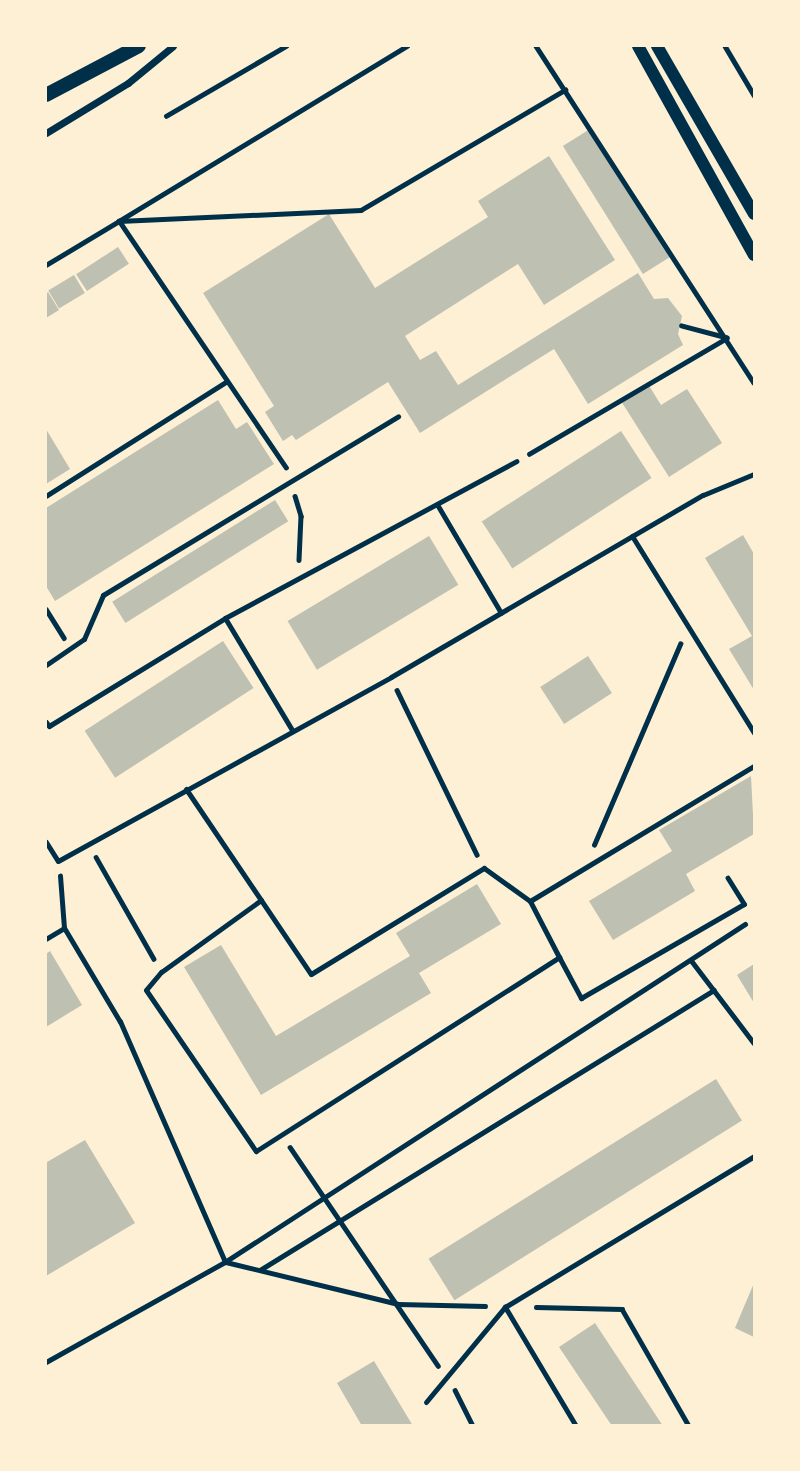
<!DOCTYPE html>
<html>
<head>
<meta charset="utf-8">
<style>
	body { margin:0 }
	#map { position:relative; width:800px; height:1471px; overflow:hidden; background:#fdf0d5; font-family:"DejaVu Sans",sans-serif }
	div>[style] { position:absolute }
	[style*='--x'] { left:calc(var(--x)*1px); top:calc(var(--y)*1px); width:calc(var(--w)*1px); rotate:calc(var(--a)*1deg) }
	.building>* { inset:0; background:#bec0b2; transform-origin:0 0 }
	.path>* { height:4.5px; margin:-2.25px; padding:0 2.25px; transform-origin:2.25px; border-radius:2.25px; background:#003049 }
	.service>* { height:5px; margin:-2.5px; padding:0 2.5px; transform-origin:2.5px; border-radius:2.5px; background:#003049 }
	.minor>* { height:7px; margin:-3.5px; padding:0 3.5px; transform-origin:3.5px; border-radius:3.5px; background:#003049 }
	.tertiary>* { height:12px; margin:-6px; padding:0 6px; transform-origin:6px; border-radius:6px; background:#003049 }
	.secondary>* { height:14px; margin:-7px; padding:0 7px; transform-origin:7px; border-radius:7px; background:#003049 }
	span { translate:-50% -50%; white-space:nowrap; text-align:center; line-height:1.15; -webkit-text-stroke:6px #fdf0d5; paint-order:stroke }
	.frame { position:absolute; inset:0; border:47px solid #fdf0d5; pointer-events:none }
</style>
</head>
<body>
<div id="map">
	<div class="building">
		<div style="left:590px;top:129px;width:151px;height:32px;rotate:58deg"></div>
		<div style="clip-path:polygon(549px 156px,615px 260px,544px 305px,518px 264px,405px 336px,420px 360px,436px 351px,458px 385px,638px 273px,654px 299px,668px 298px,682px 316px,678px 334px,683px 345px,588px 404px,554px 349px,420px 433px,388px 382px,296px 440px,292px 435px,283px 441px,265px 412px,274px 406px,203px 293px,329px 214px,375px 288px,488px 217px,478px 201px)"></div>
		<div style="left:118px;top:247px;width:20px;height:50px;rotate:57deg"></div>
		<div style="left:74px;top:275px;width:21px;height:30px;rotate:59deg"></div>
		<div style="clip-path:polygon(48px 292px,59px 310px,46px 318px,46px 294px)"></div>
		<div style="clip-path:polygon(648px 384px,661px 405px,687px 389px,722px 443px,669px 477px,621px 401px)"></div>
		<div style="clip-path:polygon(218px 400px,236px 429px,247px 422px,274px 464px,55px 601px,46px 586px,46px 508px)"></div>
		<div style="clip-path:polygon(46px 429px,70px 469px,46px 484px)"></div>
		<div style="left:621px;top:431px;width:56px;height:166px;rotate:57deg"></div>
		<div style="left:275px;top:500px;width:25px;height:192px;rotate:58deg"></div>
		<div style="clip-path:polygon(743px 535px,754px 554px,754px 690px,729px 649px,752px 636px,705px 558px)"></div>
		<div style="left:429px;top:536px;width:57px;height:165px;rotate:59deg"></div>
		<div style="left:223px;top:641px;width:56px;height:165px;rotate:57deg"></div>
		<div style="left:588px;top:656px;width:44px;height:57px;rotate:57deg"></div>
		<div style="clip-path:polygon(751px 776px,754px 834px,686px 874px,695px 891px,613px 940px,589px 901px,672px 851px,659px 830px)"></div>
		<div style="clip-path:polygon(477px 884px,501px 924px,419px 973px,431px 993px,261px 1095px,184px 967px,221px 945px,276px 1036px,410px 956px,396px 933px)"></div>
		<div style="clip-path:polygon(50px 951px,82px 1005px,46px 1027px,46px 954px)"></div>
		<div style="clip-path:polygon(754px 964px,754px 1003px,737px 975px)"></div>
		<div style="left:716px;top:1079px;width:49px;height:339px;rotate:58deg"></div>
		<div style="clip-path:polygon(85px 1140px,135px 1223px,46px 1276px,46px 1159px,47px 1162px)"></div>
		<div style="clip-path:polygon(754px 1283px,754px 1337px,735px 1328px)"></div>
		<div style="clip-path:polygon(595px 1323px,663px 1426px,612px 1426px,559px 1347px)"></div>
		<div style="clip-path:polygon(374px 1361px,413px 1426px,362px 1426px,337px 1383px)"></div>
	</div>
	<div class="path">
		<div style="--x:536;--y:46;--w:401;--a:57.1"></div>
		<div style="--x:725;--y:46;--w:57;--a:59.4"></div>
		<div style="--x:166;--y:116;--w:139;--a:-30.3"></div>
		<div style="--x:46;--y:265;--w:85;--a:-31.1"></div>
		<div style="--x:119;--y:221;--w:242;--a:-2.6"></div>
		<div style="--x:361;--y:210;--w:237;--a:-30.5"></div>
		<div style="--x:529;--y:454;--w:229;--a:-30.4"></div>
		<div style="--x:727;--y:338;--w:47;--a:-165.1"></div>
		<div style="--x:286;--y:468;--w:298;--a:-124.1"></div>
		<div style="--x:119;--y:221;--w:337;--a:-31.3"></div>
		<div style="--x:46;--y:496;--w:214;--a:-32.4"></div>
		<div style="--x:295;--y:496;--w:21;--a:73"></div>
		<div style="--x:301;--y:516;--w:44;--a:92.6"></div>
		<div style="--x:46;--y:609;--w:34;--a:58"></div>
		<div style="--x:397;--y:690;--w:183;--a:64.1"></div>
		<div style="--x:594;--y:845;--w:219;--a:-66.8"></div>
		<div style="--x:96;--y:857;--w:117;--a:60.4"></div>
		<div style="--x:46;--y:939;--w:21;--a:-31"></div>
		<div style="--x:691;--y:960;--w:104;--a:52.8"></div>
		<div style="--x:290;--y:1147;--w:264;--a:55.9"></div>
		<div style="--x:225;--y:1262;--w:620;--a:-33.02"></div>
		<div style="--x:226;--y:1262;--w:177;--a:13.7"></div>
		<div style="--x:398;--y:1304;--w:87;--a:1.3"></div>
		<div style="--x:260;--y:1270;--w:533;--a:-31.66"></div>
		<div style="--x:536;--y:1307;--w:86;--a:1.3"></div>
		<div style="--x:622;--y:1309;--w:135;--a:60.2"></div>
		<div style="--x:46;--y:1362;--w:205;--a:-29.2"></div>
		<div style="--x:225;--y:1262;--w:262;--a:-113.6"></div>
		<div style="--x:120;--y:1022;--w:109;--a:-120.8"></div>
		<div style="--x:64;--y:928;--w:52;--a:-94.4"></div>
		<div style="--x:455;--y:1390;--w:40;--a:63.4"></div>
	</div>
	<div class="service">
		<div style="--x:438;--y:506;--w:124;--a:59.5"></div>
		<div style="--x:632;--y:536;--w:232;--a:58.2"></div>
		<div style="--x:225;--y:618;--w:131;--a:59.1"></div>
		<div style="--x:46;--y:665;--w:46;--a:-34.4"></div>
		<div style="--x:84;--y:639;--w:48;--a:-66.6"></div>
		<div style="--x:103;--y:595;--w:345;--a:-31.2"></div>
		<div style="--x:46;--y:722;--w:5;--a:53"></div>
		<div style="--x:49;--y:726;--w:206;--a:-31.5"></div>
		<div style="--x:225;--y:618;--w:331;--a:-28.3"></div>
		<div style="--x:186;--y:789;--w:223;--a:56"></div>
		<div style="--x:311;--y:974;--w:203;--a:-31.5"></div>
		<div style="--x:484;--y:868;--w:57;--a:35.7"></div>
		<div style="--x:530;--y:901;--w:262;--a:-31.1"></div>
		<div style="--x:46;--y:842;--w:22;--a:58"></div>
		<div style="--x:58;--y:861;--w:380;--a:-28.9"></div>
		<div style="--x:391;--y:677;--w:361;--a:-30.3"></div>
		<div style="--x:703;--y:495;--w:55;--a:-22.4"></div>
		<div style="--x:261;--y:900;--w:123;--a:144.2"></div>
		<div style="--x:161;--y:972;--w:23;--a:130"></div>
		<div style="--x:146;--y:990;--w:195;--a:55.7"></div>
		<div style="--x:256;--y:1151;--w:360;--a:-32.6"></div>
		<div style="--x:559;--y:957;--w:63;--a:-117.4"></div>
		<div style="--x:559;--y:957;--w:47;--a:61.8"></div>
		<div style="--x:581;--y:998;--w:188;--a:-30"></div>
		<div style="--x:744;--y:904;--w:31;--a:-122"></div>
		<div style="--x:426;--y:1402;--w:124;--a:-50.3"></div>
		<div style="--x:576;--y:1426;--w:139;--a:-120.8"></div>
		<div style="--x:505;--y:1307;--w:291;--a:-31.2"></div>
	</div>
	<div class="minor">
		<div style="--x:46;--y:133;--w:96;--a:-31.4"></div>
		<div style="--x:128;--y:83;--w:58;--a:-39.4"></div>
	</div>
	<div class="tertiary">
		<div style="--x:638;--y:46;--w:239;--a:61"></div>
		<div style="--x:657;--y:46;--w:194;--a:60"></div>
	</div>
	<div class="secondary">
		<div style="--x:46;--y:95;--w:105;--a:-27.8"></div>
	</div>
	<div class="frame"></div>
</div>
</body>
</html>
